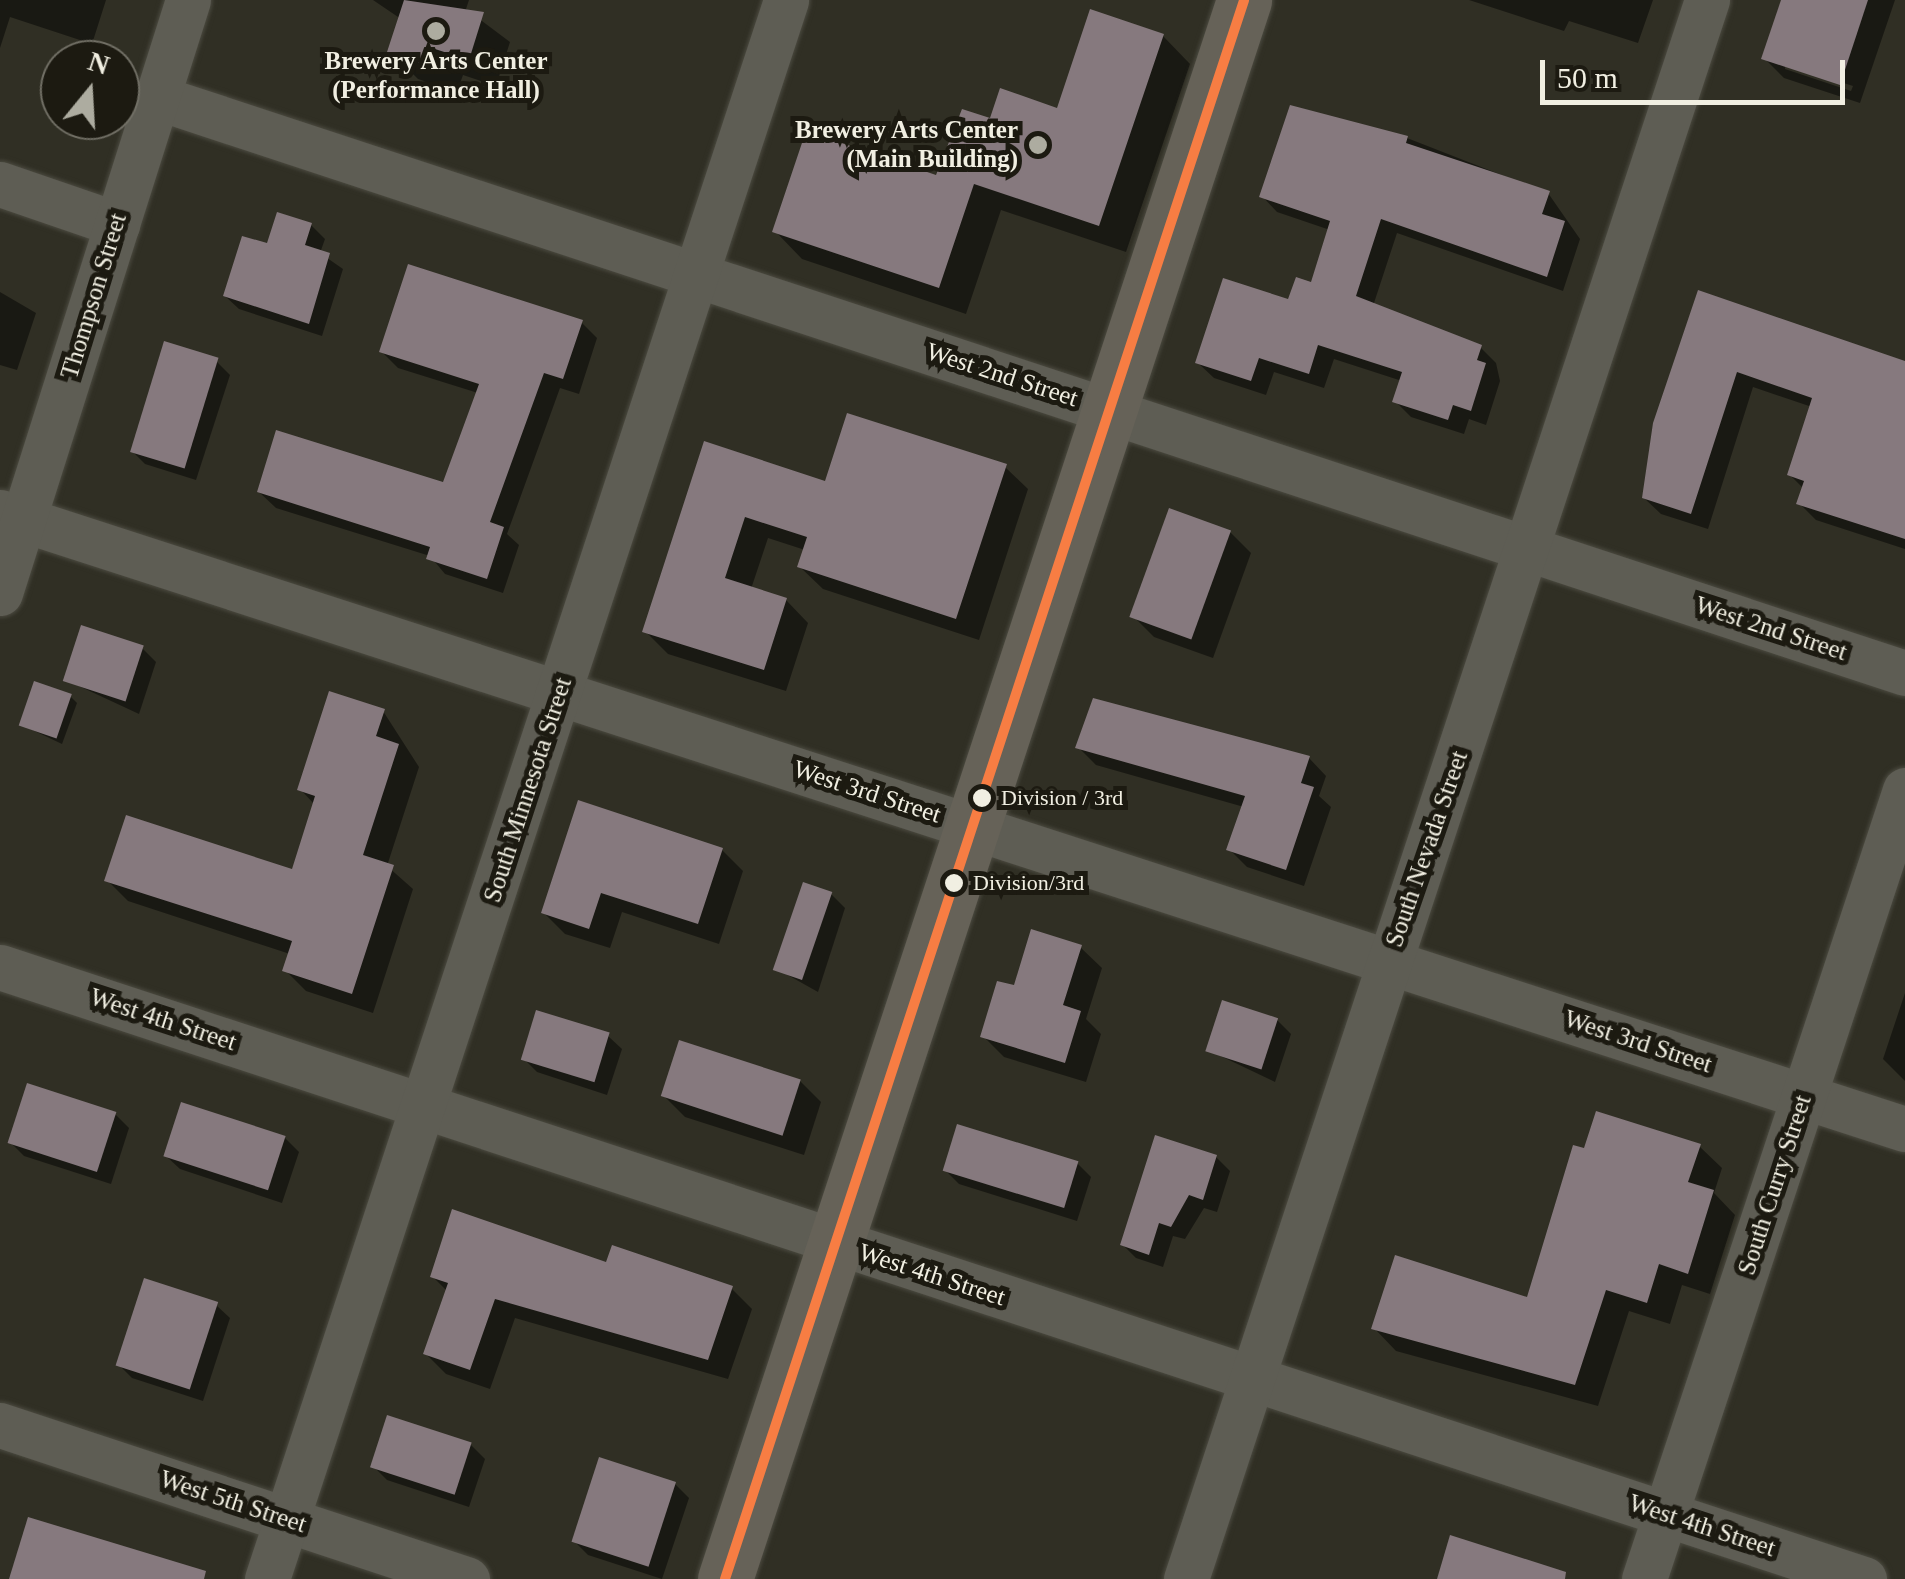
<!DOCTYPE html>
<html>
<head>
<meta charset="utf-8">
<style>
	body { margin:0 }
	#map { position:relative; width:1905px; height:1579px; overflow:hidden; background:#302f24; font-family:"Times New Roman",serif }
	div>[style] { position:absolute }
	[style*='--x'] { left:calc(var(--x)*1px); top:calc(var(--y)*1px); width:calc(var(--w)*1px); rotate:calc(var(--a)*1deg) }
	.shadow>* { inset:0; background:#0007 }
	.building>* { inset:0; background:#86797e; transform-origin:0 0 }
	.roads { filter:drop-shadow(0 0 2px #4b4a40) drop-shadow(0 0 2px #4b4a40) }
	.street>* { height:45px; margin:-22.5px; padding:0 22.5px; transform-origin:22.5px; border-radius:22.5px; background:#5e5d54 }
	.secondary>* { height:55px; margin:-27.5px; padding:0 27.5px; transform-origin:27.5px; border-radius:27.5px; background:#666258 }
	.bus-1>* { height:10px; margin:-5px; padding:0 5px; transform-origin:5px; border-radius:5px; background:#f77d43 }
	.dots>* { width:28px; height:28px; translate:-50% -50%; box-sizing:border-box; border:5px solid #1c1a11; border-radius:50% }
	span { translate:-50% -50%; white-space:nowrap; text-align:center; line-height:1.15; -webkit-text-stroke:10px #1c1a11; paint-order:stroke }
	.bus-label { font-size:22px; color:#f1efe2 }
	.left { translate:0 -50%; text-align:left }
	.poi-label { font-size:25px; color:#f1efe2; font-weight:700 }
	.right { translate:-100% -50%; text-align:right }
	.street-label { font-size:25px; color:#f1efe2 }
	.north { position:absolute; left:40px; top:40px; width:100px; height:100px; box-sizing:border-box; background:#1c1a11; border:2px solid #716f65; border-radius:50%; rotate:18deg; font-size:28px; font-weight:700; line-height:40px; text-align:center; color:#f1efe2 }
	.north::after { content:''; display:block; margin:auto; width:35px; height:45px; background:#adaca0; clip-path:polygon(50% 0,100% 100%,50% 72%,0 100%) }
	.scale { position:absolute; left:1540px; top:60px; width:305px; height:45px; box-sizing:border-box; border:5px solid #f1efe2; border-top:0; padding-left:12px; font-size:30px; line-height:35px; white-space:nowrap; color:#f1efe2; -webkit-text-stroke:8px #1c1a11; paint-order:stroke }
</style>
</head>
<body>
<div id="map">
	<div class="shadow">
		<div style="clip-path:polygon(0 0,106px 0,92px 44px,10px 17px,0 48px)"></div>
		<div style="clip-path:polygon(373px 0,469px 0,466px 9px,510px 42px,496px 86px,463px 75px,457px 92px,418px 79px,390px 51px,401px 19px)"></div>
		<div style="clip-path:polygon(1469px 0,1653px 0,1638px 43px,1569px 21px,1564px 31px)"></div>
		<div style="clip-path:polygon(evenodd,1786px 0,1895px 0,1860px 103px,1784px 78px,1764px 58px,1786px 0,1785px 64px,1853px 86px,1851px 91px,1785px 69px,1785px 64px)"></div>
		<div style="clip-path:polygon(1163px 36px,1190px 64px,1126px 252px,1001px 210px,966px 314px,802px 259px,775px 231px,937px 178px,992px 121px,1058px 111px)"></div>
		<div style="clip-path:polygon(1407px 138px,1548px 193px,1580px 239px,1563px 291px,1397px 233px,1373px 306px,1480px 347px,1496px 363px,1500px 381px,1486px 425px,1469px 419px,1464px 434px,1411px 417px,1395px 401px,1402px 381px,1334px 359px,1324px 388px,1274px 372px,1266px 395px,1214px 378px,1198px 363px,1312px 285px,1330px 230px,1277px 212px,1262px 196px)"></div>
		<div style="clip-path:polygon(311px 225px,325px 239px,320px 253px,343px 269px,322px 336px,239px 309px,225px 296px,269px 246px)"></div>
		<div style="clip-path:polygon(0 292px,36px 313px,17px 370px,0 365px)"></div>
		<div style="clip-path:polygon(1699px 293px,1905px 363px,1905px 549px,1816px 520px,1799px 503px,1804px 489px,1790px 475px,1812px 407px,1753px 387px,1708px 529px,1661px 514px,1644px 498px)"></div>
		<div style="clip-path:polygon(581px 322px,597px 338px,579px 394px,560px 388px,507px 534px,519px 545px,503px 593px,445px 574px,430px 556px,276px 508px,259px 492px,444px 485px,478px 393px,398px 368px,382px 352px)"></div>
		<div style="clip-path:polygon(216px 361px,230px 375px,196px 480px,145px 464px,131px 450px)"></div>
		<div style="clip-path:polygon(706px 445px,827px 484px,1005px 467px,1028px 489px,979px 640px,823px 589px,800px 567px,805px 550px,768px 538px,751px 589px,786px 600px,808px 623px,786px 691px,668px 654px,645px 631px)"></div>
		<div style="clip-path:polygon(1230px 532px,1251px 553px,1213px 658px,1154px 637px,1133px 616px)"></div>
		<div style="clip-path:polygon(142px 648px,156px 662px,139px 714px,66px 680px)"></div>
		<div style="clip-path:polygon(70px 696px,77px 703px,62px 744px,22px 725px)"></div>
		<div style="clip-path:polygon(383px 711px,419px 767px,387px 866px,413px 889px,373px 1013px,306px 991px,285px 970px,290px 954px,128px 901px,107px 880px,293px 872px,315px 805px,300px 789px)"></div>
		<div style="clip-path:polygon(1078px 747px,1309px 758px,1326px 776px,1319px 796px,1331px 807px,1304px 886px,1247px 867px,1229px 849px,1244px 807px,1096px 765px)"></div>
		<div style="clip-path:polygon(722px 850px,743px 871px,719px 944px,622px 912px,610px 948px,565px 934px,544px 913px)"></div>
		<div style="clip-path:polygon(831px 894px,845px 908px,818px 992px,777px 969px)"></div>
		<div style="clip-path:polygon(1080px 947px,1102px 968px,1086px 1019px,1101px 1034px,1086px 1082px,1004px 1057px,983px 1036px,1016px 988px)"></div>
		<div style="clip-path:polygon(1905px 993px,1905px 1081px,1883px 1059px)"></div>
		<div style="clip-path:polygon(1277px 1020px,1291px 1034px,1275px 1082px,1208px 1050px)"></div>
		<div style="clip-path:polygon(608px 1036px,622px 1049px,607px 1095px,537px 1072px,523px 1058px)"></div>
		<div style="clip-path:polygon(800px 1081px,821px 1102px,804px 1155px,685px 1117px,664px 1096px)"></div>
		<div style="clip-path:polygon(115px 1114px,129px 1128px,111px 1184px,24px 1156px,10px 1142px)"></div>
		<div style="clip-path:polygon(285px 1138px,299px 1152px,282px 1203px,180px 1169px,166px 1156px)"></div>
		<div style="clip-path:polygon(1699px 1146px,1722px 1168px,1714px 1193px,1735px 1215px,1710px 1294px,1682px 1285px,1670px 1324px,1629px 1311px,1598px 1406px,1396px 1351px,1374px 1328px,1528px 1300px)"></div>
		<div style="clip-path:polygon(1216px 1157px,1230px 1171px,1217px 1212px,1204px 1208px,1185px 1239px,1173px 1236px,1163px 1267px,1136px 1258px,1122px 1244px)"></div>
		<div style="clip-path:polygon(1077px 1163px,1091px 1177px,1077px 1221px,959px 1184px,945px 1170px)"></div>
		<div style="clip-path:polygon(608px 1265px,732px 1289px,752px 1309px,728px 1379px,515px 1318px,490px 1389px,446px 1374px,426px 1354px,448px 1292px,432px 1276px)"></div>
		<div style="clip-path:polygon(216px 1305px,230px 1318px,203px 1401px,132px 1378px,118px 1364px)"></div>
		<div style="clip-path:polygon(471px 1445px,485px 1459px,469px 1507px,387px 1480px,373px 1466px)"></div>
		<div style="clip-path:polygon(675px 1484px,689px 1498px,662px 1579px,588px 1555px,574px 1541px)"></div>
	</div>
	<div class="building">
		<div style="clip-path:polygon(404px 0,484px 12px,469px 60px,435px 49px,430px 66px,387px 52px)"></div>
		<div style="clip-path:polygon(1781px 0,1868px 0,1840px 85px,1761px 59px)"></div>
		<div style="clip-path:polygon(1090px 9px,1164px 34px,1099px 226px,974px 184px,939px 288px,772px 232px,806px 131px,936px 175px,962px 109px,990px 118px,1000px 88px,1057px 108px)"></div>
		<div style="clip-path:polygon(1290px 105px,1408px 136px,1406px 143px,1550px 191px,1542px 214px,1565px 221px,1547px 277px,1381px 219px,1356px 296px,1482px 345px,1477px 360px,1486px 363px,1471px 411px,1453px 405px,1448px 420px,1392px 402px,1402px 372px,1318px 345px,1309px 374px,1259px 358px,1251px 381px,1195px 363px,1223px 278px,1288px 299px,1296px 277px,1311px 282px,1330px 221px,1259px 197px)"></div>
		<div style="clip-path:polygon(277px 212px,312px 223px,305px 245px,330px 253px,309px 324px,223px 296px,242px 236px,267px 243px)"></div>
		<div style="clip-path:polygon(408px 264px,583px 320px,563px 379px,544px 373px,490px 522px,504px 527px,487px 579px,426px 559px,430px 547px,257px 492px,276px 430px,443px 482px,479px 384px,379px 352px)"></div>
		<div style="clip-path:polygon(1698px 290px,1905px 361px,1905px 539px,1796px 504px,1804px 481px,1787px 475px,1812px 398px,1737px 372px,1691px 514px,1642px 498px,1653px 423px)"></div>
		<div style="left:164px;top:341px;width:57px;height:116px;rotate:17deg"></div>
		<div style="clip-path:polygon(847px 413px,1007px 464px,956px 619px,797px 567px,807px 537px,745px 517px,725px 578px,787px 598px,764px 670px,642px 632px,704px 441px,825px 481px)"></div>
		<div style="left:1169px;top:508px;width:66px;height:116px;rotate:20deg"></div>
		<div style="left:81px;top:625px;width:66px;height:59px;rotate:18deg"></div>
		<div style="left:34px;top:681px;width:40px;height:47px;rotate:19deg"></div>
		<div style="clip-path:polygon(329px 691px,385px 709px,376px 736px,399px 744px,363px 855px,394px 865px,352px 994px,282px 971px,292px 941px,104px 881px,126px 815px,292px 869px,315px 796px,297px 790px)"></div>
		<div style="clip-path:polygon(1093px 698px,1310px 756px,1301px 783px,1314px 787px,1286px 870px,1226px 850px,1245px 796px,1075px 748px)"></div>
		<div style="clip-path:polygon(578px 800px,723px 848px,698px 924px,601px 893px,589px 929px,541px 913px)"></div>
		<div style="left:803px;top:882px;width:31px;height:93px;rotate:19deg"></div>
		<div style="clip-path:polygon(1031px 929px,1082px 945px,1063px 1005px,1081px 1011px,1065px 1063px,980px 1037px,997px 981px,1014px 985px)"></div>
		<div style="left:1222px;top:1000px;width:59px;height:54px;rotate:18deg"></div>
		<div style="left:536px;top:1010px;width:77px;height:52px;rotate:17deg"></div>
		<div style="left:679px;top:1040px;width:128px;height:59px;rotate:18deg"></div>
		<div style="left:27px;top:1083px;width:94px;height:63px;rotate:18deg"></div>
		<div style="left:181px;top:1102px;width:110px;height:57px;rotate:18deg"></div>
		<div style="clip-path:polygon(1596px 1111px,1701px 1144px,1688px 1182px,1714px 1190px,1688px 1274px,1659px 1264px,1647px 1303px,1606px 1290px,1575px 1385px,1371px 1329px,1395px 1255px,1527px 1297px,1573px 1145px,1584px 1148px)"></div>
		<div style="left:957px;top:1124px;width:127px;height:49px;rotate:17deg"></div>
		<div style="clip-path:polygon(1155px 1135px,1217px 1155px,1203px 1200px,1189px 1195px,1171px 1227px,1159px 1223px,1149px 1255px,1120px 1245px)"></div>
		<div style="clip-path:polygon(452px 1209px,606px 1262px,612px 1245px,733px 1286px,708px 1360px,495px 1299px,470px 1370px,423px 1354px,448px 1283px,430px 1277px)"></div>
		<div style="left:144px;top:1278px;width:78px;height:92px;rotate:18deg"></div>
		<div style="left:387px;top:1415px;width:89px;height:55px;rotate:18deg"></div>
		<div style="left:599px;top:1457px;width:81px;height:89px;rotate:18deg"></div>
		<div style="clip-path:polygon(28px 1517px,206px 1571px,204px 1579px,9px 1579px)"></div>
		<div style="clip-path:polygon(1450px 1535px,1566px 1572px,1565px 1579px,1437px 1579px)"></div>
	</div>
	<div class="roads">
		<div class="street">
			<div style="--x:156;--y:97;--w:1841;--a:18.23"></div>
			<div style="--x:0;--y:184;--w:124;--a:18.9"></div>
			<div style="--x:0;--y:512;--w:2002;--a:17.95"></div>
			<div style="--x:0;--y:593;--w:622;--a:-72.41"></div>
			<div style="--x:0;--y:967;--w:1962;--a:18.18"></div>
			<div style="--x:0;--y:1425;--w:492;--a:18.3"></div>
			<div style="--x:267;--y:1579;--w:1662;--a:-71.8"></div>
			<div style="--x:1186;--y:1579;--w:1663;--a:-71.74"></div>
			<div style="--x:1644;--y:1579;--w:831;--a:-71.7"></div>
		</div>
		<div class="secondary">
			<div style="--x:725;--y:1579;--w:1662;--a:-71.8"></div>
		</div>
	</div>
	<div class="bus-1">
		<div style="--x:725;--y:1579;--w:1662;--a:-71.8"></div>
	</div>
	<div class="dots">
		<div style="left:436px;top:31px;background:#adaca0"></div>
		<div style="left:1038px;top:145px;background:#adaca0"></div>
		<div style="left:982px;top:798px;background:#f1efe2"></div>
		<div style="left:954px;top:883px;background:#f1efe2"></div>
	</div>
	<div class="bus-label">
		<span class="left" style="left:1001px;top:798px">Division / 3rd</span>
		<span class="left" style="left:973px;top:883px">Division/3rd</span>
	</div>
	<div class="poi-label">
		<span style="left:436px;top:76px">Brewery Arts Center<br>(Performance Hall)</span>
		<span class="right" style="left:1018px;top:145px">Brewery Arts Center<br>(Main Building)</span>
	</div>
	<div class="street-label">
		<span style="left:94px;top:296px;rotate:-73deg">Thompson Street</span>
		<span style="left:1002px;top:375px;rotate:18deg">West 2nd Street</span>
		<span style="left:1771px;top:629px;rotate:18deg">West 2nd Street</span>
		<span style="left:528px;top:790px;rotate:-72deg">South Minnesota Street</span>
		<span style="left:867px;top:792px;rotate:18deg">West 3rd Street</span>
		<span style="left:1427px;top:849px;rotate:-71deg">South Nevada Street</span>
		<span style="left:163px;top:1020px;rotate:18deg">West 4th Street</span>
		<span style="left:1638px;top:1042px;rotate:18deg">West 3rd Street</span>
		<span style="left:1775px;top:1185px;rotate:-72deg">South Curry Street</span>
		<span style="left:932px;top:1275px;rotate:18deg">West 4th Street</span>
		<span style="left:233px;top:1502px;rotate:18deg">West 5th Street</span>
		<span style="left:1702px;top:1526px;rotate:18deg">West 4th Street</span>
	</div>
	<div class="north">N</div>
	<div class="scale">50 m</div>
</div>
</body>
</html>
